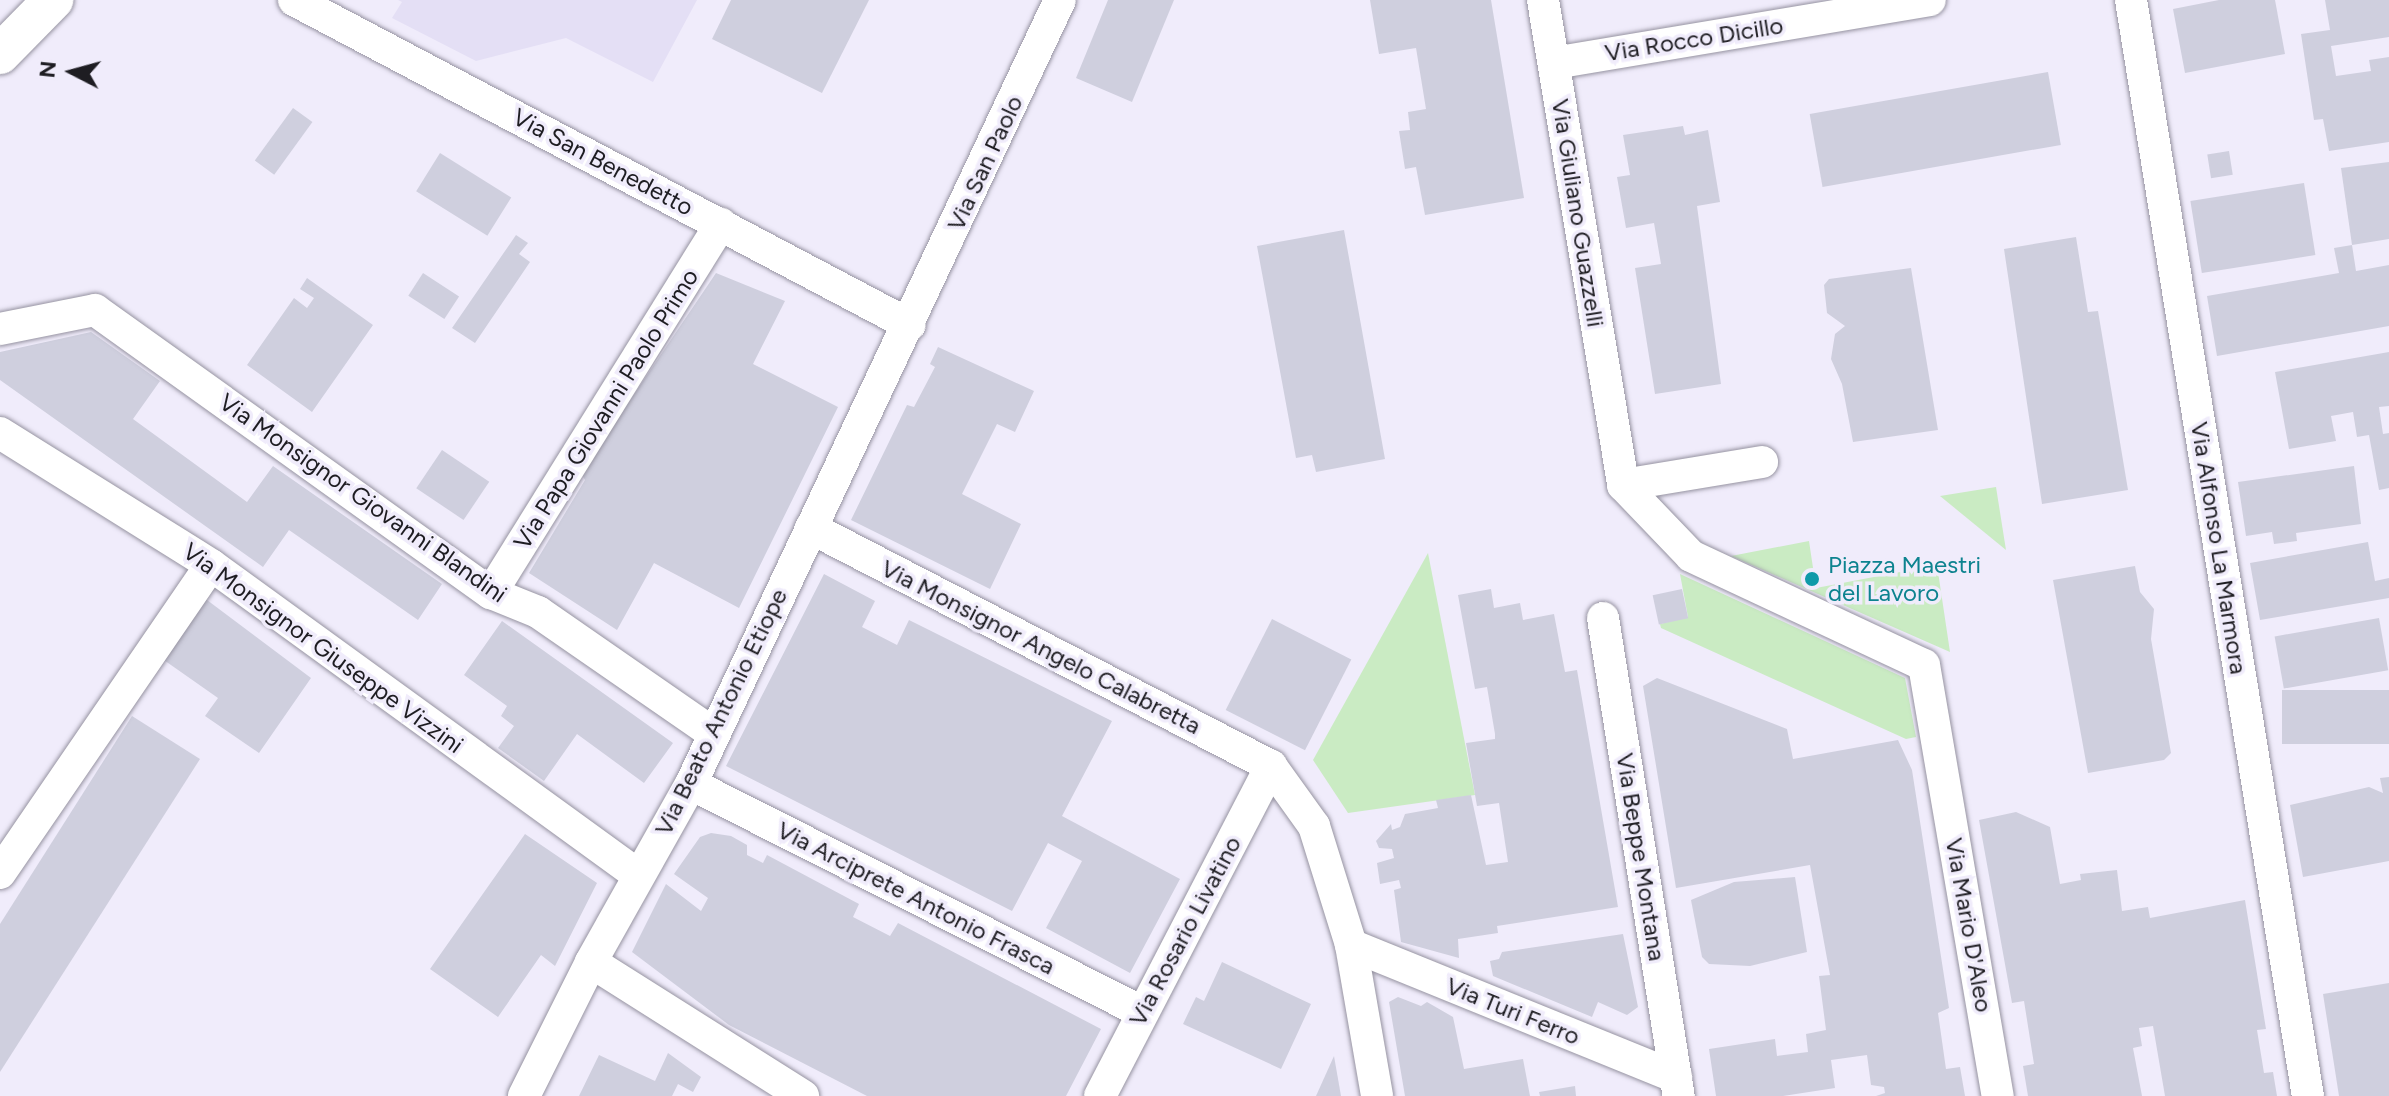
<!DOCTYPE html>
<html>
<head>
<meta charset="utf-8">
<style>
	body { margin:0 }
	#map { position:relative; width:2389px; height:1096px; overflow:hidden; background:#f0ecfb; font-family:Figtree,sans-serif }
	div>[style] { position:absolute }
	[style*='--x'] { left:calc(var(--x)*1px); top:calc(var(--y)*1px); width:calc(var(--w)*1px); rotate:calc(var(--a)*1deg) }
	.built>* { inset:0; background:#e4dff5 }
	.green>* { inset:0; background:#caebc3 }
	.building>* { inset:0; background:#cfcfde; transform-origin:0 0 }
	.roads { filter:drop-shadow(0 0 2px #9693a1) drop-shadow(0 0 2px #9693a1) }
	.minor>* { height:32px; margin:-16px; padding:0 16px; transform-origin:16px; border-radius:16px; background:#fff }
	.tertiary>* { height:40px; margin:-20px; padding:0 20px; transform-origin:20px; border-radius:20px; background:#fff }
	.dots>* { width:22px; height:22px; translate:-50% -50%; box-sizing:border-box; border:4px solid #f0ecfb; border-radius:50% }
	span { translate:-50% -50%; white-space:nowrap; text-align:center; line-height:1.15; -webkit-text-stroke:7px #f0ecfb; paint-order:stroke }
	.street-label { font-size:24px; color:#1e1d22 }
	.culture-label { font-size:24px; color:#0d838f }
	.left { translate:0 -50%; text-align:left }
	.north { position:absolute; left:32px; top:32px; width:80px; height:80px; -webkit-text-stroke:6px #f0ecfb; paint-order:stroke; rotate:276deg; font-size:22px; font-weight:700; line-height:32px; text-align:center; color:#1e1d22 }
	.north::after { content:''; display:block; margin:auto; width:28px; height:36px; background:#1e1d22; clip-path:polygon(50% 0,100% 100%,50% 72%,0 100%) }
</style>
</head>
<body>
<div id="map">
	<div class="built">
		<div style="clip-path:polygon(398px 0,697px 0,653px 82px,566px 38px,476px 61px,392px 18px,402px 2px)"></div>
	</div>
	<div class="green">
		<div style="clip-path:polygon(1996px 487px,2006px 550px,1940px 496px)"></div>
		<div style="clip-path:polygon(1809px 541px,1816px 588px,1937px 565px,1950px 652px,1731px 556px)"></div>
		<div style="clip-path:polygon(1428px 553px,1475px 795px,1348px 813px,1313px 760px)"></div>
		<div style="clip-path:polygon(1680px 574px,1905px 678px,1916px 737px,1906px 739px,1661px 628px,1660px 624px,1688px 617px)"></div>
	</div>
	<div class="building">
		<div style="clip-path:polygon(731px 0,869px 0,822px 93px,712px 39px)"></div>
		<div style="clip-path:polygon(1108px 0,1174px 0,1132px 102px,1076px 78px)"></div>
		<div style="clip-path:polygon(1370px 0,1491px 0,1524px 198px,1425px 215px,1416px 167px,1405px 169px,1399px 131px,1410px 130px,1408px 112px,1426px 109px,1416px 48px,1379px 54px)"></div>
		<div style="clip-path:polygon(2219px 0,2275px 0,2285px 54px,2185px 73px,2173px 9px)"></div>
		<div style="clip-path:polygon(2325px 0,2389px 0,2389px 37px,2331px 46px,2336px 76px,2371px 71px,2369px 60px,2389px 57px,2389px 142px,2329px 151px,2323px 119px,2314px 120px,2301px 34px,2330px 30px)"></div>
		<div style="left:2048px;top:72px;width:74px;height:242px;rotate:80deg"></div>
		<div style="left:293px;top:108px;width:24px;height:65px;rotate:36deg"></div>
		<div style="clip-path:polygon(1683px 126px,1685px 135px,1708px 130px,1720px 202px,1697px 206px,1721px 384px,1655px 394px,1635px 268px,1661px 264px,1654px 223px,1626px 228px,1617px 177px,1630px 175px,1623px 135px)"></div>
		<div style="left:2229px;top:151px;width:24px;height:22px;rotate:81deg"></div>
		<div style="left:440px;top:153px;width:84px;height:45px;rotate:32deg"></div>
		<div style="clip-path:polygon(2389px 162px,2389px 239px,2352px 245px,2341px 168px)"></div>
		<div style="left:2304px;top:183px;width:73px;height:115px;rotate:81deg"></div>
		<div style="clip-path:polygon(1344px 230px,1385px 459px,1316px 472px,1312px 455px,1296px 458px,1257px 246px)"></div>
		<div style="clip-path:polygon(516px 235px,528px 243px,519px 254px,530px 262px,475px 343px,452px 328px)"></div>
		<div style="clip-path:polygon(2076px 237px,2088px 312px,2098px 311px,2128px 490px,2042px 504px,2004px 249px)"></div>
		<div style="clip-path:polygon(2352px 245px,2356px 271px,2389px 265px,2389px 326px,2217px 356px,2207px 296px,2339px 273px,2334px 248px)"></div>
		<div style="clip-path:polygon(1911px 268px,1938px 430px,1853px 442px,1842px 384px,1831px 359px,1835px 334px,1845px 326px,1827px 313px,1824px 285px,1829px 279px)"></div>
		<div style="left:423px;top:273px;width:43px;height:27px;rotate:33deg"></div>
		<div style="clip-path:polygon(716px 273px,785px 301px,753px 364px,838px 407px,739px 608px,654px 563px,617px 630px,529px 573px,585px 480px,581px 473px)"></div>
		<div style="clip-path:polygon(307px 278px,373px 325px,312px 412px,247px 365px,294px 298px,307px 308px,314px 298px,300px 289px)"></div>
		<div style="clip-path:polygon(91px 332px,160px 381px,133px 419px,247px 502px,273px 466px,442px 584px,418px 620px,289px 530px,263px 567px,0 380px,0 352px)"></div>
		<div style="clip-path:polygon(938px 347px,1034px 391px,1015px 432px,997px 424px,962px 494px,1021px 524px,990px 589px,851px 520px,907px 405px,914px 407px,935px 367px,930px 364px)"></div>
		<div style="clip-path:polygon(2389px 352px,2389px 406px,2379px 407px,2383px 434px,2389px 433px,2389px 488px,2379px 490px,2369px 435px,2357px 437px,2353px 412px,2331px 416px,2336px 441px,2289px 449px,2275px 372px)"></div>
		<div style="left:442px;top:450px;width:57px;height:46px;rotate:34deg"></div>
		<div style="clip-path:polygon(2354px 466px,2361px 524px,2296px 533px,2297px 541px,2274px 544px,2272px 532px,2246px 536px,2238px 482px)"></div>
		<div style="clip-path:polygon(2368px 542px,2375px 581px,2389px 578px,2389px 598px,2260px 620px,2250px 563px)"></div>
		<div style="clip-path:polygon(2135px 566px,2140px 592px,2154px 609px,2151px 639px,2171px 753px,2164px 760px,2088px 773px,2053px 580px)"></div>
		<div style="clip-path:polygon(824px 574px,875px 601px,862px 627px,897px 645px,909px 620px,1112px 721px,1062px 816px,1180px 879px,1130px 973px,1046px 928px,1082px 861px,1048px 843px,1012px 911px,726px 766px)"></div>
		<div style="clip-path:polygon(1491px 589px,1494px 608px,1520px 603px,1523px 620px,1554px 614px,1565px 672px,1577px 670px,1618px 907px,1497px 926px,1498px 933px,1458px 939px,1459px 958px,1401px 942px,1394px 890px,1401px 888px,1399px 880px,1380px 884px,1377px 863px,1394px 858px,1392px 849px,1379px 848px,1376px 841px,1391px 824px,1392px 830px,1400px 827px,1405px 814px,1438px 808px,1436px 800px,1471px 795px,1486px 865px,1508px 862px,1499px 803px,1477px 806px,1466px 743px,1495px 739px,1495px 734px,1487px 687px,1475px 689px,1458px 595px)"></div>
		<div style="left:1682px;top:589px;width:30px;height:30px;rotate:78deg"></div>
		<div style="clip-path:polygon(203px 597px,311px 678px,259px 753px,205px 716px,218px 698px,161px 658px)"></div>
		<div style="left:2379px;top:618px;width:53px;height:106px;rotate:80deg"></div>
		<div style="left:1272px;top:619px;width:89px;height:102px;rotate:27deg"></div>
		<div style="clip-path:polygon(502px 621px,673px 743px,644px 783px,577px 734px,544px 781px,498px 748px,514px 726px,501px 716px,507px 706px,464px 675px)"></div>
		<div style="clip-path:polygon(1657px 678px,1787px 729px,1793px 759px,1898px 740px,1912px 770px,1949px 1008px,1938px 1013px,1946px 1069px,1960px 1067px,1965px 1096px,1876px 1096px,1885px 1093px,1884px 1087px,1871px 1085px,1867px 1055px,1831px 1060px,1835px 1088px,1783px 1096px,1716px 1096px,1709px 1049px,1775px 1039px,1777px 1056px,1808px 1052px,1806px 1034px,1826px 1030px,1819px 976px,1830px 975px,1810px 865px,1676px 888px,1643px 686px)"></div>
		<div style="left:2389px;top:690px;width:54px;height:107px;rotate:90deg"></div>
		<div style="clip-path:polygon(132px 716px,200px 759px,0 1072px,0 924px)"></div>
		<div style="clip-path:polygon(2389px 777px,2389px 861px,2303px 877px,2290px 805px,2369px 787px,2383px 793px,2380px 778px)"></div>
		<div style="clip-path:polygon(2016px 812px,2050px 827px,2060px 884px,2081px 880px,2080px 874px,2117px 870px,2122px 911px,2148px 907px,2150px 918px,2245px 900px,2266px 1029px,2257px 1030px,2264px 1073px,2273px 1072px,2277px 1096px,2165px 1096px,2153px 1026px,2139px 1028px,2142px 1046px,2133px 1048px,2142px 1096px,2028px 1096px,2023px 1066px,2034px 1064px,2024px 1001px,2012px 1003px,1979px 820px)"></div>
		<div style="clip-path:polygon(711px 833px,731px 836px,747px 845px,747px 855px,763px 863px,767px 855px,859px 904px,853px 917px,890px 936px,898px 923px,1101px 1029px,1066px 1096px,867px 1096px,729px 1025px,632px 952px,666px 884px,701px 911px,708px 898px,674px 874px,700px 837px)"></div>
		<div style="clip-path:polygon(525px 834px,597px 883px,555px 966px,541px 955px,498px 1017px,430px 969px)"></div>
		<div style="clip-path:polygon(1795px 877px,1807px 952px,1750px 966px,1709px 964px,1702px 957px,1691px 900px,1734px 882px)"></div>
		<div style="clip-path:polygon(1623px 934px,1638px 1007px,1627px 1015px,1598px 1002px,1592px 1017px,1493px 976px,1490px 961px,1499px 959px,1502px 952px)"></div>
		<div style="clip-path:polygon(1222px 962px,1311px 1004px,1281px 1069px,1183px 1024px,1196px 997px,1204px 1001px)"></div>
		<div style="clip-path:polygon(2389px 983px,2389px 1096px,2339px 1096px,2323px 994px)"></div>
		<div style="clip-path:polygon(1398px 997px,1421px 1006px,1427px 1002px,1453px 1017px,1464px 1069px,1523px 1059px,1530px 1096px,1405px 1096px,1389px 1002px)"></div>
		<div style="clip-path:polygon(668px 1053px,701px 1077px,693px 1092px,678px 1084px,672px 1096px,579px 1096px,599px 1055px,655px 1081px)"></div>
		<div style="clip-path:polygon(1334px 1056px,1341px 1096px,1316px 1096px)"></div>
		<div style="clip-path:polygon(1575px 1086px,1576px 1096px,1540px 1096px,1539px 1092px)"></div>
	</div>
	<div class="roads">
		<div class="minor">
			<div style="--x:294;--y:0;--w:696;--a:27.82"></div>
			<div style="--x:1543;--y:0;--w:492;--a:80.6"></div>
			<div style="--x:1623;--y:485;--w:98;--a:46.2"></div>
			<div style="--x:1691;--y:556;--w:257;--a:25.1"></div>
			<div style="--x:1924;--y:665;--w:437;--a:80.3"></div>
			<div style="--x:2131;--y:0;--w:1110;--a:80.83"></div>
			<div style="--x:1554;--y:63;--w:381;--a:-9.5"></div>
			<div style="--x:0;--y:329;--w:97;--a:-11.3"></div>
			<div style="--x:95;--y:310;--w:487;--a:35.6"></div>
			<div style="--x:491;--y:593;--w:51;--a:22"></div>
			<div style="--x:538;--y:612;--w:214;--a:34.7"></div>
			<div style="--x:0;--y:433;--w:249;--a:32"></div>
			<div style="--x:211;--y:565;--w:528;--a:35.98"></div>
			<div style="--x:1623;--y:485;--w:141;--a:-9.4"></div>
			<div style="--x:811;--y:528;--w:518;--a:27.36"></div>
			<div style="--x:1271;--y:766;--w:74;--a:54.4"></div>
			<div style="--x:1314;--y:826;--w:125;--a:72.7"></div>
			<div style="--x:1351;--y:945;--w:153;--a:80.2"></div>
			<div style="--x:491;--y:593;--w:435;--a:-58.1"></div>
			<div style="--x:1603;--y:618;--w:484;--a:81"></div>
			<div style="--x:691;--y:784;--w:505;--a:26.82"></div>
			<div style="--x:0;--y:873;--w:373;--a:-55.6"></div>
			<div style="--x:1351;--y:945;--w:351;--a:22.1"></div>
			<div style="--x:591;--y:962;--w:251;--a:32.3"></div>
			<div style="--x:524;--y:1096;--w:150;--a:-63.4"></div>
			<div style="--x:591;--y:962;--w:204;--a:-60.7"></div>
			<div style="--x:691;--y:784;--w:866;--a:-64.8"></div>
			<div style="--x:1100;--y:1096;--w:372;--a:-62.6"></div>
		</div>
		<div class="tertiary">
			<div style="--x:0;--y:54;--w:76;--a:-45.5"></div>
		</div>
	</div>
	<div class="dots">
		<div style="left:1812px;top:579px;background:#0f9aa8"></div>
	</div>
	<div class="street-label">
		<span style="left:1694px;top:39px;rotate:-9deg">Via Rocco Dicillo</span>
		<span style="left:603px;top:162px;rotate:28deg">Via San Benedetto</span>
		<span style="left:985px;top:163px;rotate:-65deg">Via San Paolo</span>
		<span style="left:1578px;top:213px;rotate:81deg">Via Giuliano Guazzelli</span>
		<span style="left:606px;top:409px;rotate:-58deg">Via Papa Giovanni Paolo Primo</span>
		<span style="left:363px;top:498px;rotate:35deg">Via Monsignor Giovanni Blandini</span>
		<span style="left:2219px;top:548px;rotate:81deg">Via Alfonso La Marmora</span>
		<span style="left:1041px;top:647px;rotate:27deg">Via Monsignor Angelo Calabretta</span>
		<span style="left:323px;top:648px;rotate:36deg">Via Monsignor Giuseppe Vizzini</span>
		<span style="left:721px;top:712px;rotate:-64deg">Via Beato Antonio Etiope</span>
		<span style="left:1641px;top:857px;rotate:81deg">Via Beppe Montana</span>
		<span style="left:916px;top:898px;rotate:27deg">Via Arciprete Antonio Frasca</span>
		<span style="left:1969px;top:925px;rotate:80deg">Via Mario D'Aleo</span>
		<span style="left:1185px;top:931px;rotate:-62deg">Via Rosario Livatino</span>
		<span style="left:1513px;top:1011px;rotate:22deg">Via Turi Ferro</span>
	</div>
	<div class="culture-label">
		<span class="left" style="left:1828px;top:579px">Piazza Maestri<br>del Lavoro</span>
	</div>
	<div class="north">N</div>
</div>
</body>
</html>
